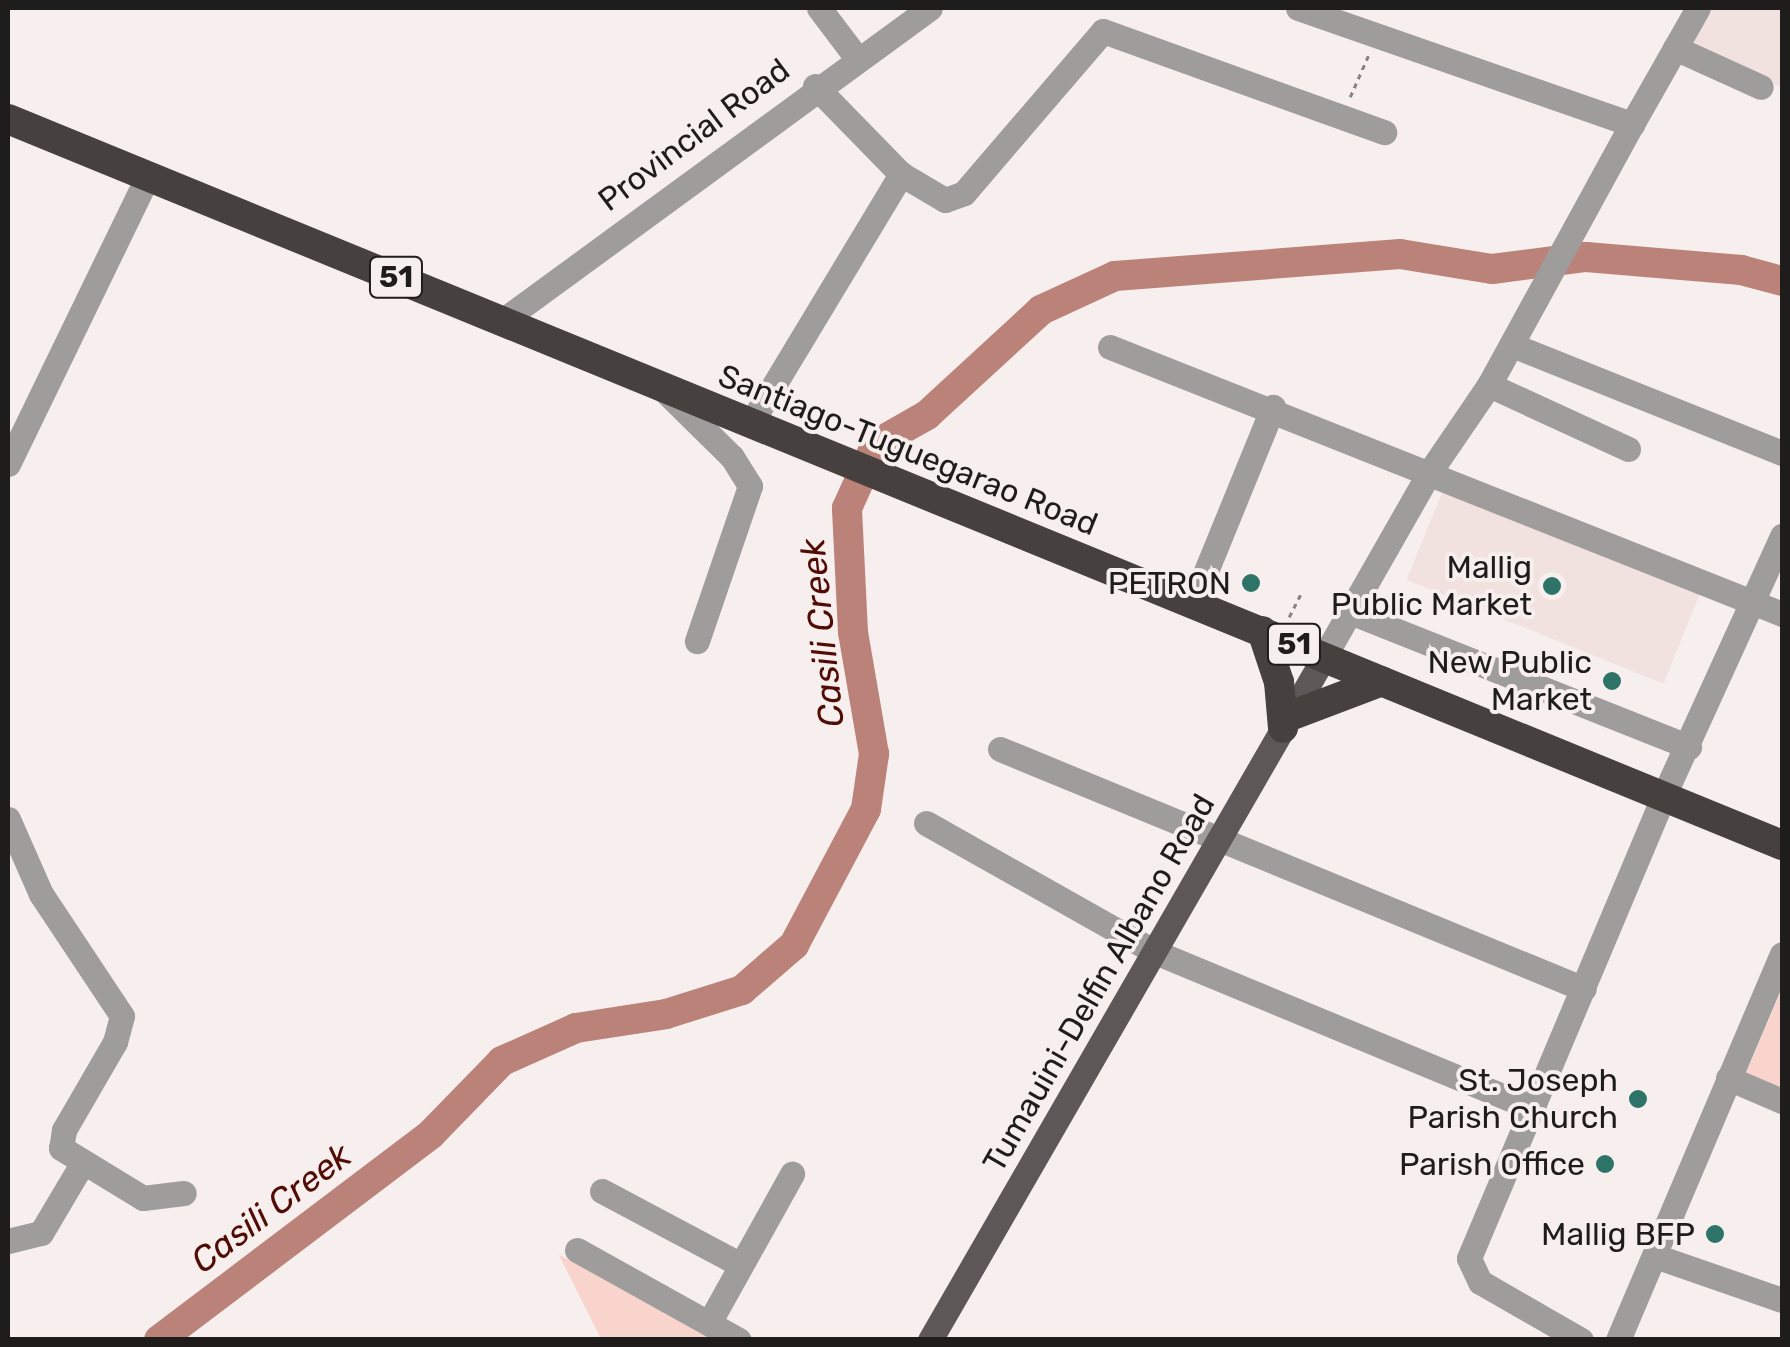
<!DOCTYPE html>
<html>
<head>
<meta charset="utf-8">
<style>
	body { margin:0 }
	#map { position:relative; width:1790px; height:1347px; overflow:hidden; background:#f6efed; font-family:Rubik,sans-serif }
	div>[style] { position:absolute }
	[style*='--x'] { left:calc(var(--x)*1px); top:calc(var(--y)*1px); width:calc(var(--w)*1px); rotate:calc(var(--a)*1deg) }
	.built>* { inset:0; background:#f2e2df; transform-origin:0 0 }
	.green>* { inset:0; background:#f8d4cd }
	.river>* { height:30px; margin:-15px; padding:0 15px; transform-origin:15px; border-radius:15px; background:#ba8279 }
	.path>* { height:2.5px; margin-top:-1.25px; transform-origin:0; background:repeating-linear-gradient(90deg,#888382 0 5px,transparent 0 10px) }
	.minor>* { height:25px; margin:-12.5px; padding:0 12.5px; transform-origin:12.5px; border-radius:12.5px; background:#9f9c9c }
	.major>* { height:25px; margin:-12.5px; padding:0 12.5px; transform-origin:12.5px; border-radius:12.5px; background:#5d5857 }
	.highway>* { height:30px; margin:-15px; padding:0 15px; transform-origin:15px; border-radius:15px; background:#46403f }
	.dots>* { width:28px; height:28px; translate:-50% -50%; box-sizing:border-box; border:5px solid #f6efed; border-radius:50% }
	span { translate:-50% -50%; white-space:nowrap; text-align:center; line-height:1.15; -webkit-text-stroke:8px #f6efed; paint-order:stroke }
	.shield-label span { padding:2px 8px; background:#f6efed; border:2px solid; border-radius:8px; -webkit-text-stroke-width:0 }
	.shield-label { font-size:30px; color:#1f1c1c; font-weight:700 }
	.street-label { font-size:32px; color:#1f1c1c }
	.poi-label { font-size:32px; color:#1f1c1c }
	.right { translate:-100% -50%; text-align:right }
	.water-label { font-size:35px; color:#510c06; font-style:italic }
	.frame { position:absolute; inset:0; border:10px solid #1f1c1c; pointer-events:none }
</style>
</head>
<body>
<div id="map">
	<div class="built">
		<div style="clip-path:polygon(1709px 8px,1782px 8px,1782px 88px,1690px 42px)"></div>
		<div style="left:1443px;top:490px;width:277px;height:97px;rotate:22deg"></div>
	</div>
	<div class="green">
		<div style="clip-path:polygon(1782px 989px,1782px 1090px,1745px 1075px)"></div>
		<div style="clip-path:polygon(559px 1255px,720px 1334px,729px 1339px,601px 1339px)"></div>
	</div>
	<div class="river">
		<div style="--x:159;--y:1340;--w:341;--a:-37.1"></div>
		<div style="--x:431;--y:1134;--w:102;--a:-45.8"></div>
		<div style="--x:502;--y:1061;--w:81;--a:-24"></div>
		<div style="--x:576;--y:1028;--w:91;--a:-8.8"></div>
		<div style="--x:666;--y:1014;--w:80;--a:-17.5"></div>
		<div style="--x:742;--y:990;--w:69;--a:-40.9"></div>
		<div style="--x:794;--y:945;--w:154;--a:-62.1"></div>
		<div style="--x:866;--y:809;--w:56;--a:-81.7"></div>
		<div style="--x:874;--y:754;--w:124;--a:-99.8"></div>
		<div style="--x:853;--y:632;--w:124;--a:-92.8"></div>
		<div style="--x:847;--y:508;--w:70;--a:-65.6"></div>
		<div style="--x:876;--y:444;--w:59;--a:-29.6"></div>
		<div style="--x:927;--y:415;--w:155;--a:-42.6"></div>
		<div style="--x:1041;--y:310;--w:81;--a:-24.7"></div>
		<div style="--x:1115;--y:276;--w:286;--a:-4.4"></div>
		<div style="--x:1400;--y:254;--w:93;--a:9.3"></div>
		<div style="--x:1492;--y:269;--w:95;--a:-7.3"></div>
		<div style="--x:1586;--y:257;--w:156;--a:4.8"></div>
		<div style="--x:1741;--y:270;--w:42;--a:15"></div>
	</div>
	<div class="path">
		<div style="--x:1350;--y:97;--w:47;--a:-66.2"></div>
		<div style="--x:1289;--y:617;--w:29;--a:-63"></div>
	</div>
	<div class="minor">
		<div style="--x:819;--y:8;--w:61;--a:52.9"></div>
		<div style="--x:1298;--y:8;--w:354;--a:19.2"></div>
		<div style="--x:1632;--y:124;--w:133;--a:-60.4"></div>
		<div style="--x:1675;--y:48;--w:94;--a:24.4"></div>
		<div style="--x:815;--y:86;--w:123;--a:45.7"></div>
		<div style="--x:901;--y:174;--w:51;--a:30.6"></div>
		<div style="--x:945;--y:200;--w:20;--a:-20"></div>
		<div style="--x:964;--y:193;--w:213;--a:-49.4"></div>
		<div style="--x:1103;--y:31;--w:299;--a:19.8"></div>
		<div style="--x:502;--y:321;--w:530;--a:-36.18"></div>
		<div style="--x:1512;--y:345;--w:291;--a:21.8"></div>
		<div style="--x:1110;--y:347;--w:723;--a:21.67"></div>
		<div style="--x:1489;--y:385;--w:153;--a:24.7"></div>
		<div style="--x:662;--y:388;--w:98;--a:44.6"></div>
		<div style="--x:732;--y:457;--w:34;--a:58"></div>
		<div style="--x:750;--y:486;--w:164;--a:108.9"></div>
		<div style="--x:751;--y:423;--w:291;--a:-58.9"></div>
		<div style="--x:8;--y:464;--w:320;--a:-64.1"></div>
		<div style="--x:1193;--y:603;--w:212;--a:-67.8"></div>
		<div style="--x:1350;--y:612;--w:365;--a:21.7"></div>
		<div style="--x:1324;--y:657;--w:212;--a:-60.3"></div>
		<div style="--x:1429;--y:473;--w:107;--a:-55.7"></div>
		<div style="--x:1489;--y:385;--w:298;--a:-61.3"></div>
		<div style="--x:1000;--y:749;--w:631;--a:22.34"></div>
		<div style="--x:8;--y:819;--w:82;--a:66.3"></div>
		<div style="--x:41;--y:894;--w:146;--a:56.4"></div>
		<div style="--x:122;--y:1016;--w:27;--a:105"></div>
		<div style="--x:115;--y:1042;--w:102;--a:120.1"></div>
		<div style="--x:64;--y:1130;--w:18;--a:99"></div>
		<div style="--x:61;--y:1148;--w:96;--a:31.4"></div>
		<div style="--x:143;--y:1198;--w:41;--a:-7"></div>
		<div style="--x:926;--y:823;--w:263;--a:29.4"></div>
		<div style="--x:1155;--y:952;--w:410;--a:22.5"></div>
		<div style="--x:1728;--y:1078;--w:59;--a:23.1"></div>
		<div style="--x:602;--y:1191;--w:157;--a:28"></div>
		<div style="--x:8;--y:1241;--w:34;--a:-14"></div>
		<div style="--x:41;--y:1233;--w:80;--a:-59.3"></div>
		<div style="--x:577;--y:1250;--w:185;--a:29.1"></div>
		<div style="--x:1655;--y:1256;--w:134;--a:19.1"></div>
		<div style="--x:709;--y:1323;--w:171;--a:-60.9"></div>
		<div style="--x:1581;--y:1340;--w:116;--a:-150.1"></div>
		<div style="--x:1480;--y:1282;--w:26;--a:-115"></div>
		<div style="--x:1469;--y:1258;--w:502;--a:-67.16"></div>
		<div style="--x:1664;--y:795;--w:285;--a:-65.5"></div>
		<div style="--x:1618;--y:1340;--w:419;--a:-67"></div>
	</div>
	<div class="major">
		<div style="--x:930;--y:1340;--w:788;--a:-60.02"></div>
	</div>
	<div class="highway">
		<div style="--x:8;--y:119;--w:1917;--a:22.26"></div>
		<div style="--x:1262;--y:631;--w:54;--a:71.6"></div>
		<div style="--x:1279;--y:682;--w:46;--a:85"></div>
		<div style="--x:1290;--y:716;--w:98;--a:-20.8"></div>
	</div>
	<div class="dots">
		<div style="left:1251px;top:583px;background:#2e7367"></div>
		<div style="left:1552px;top:586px;background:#2e7367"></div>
		<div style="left:1612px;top:681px;background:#2e7367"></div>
		<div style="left:1638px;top:1099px;background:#2e7367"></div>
		<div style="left:1605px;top:1164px;background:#2e7367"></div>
		<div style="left:1715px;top:1234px;background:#2e7367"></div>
	</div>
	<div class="shield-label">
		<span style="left:396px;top:277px">51</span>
		<span style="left:1294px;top:644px">51</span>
	</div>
	<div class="street-label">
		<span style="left:694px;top:135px;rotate:-37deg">Provincial Road</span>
		<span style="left:908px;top:450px;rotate:22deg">Santiago-Tuguegarao Road</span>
		<span style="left:1099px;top:983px;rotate:-60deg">Tumauini-Delfin Albano Road</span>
	</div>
	<div class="poi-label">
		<span class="right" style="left:1532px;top:586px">Mallig<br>Public Market</span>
		<span class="right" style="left:1231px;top:583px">PETRON</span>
		<span class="right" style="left:1592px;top:681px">New Public<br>Market</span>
		<span class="right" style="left:1618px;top:1099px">St. Joseph<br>Parish Church</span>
		<span class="right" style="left:1585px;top:1164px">Parish Office</span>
		<span class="right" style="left:1695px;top:1234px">Mallig BFP</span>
	</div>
	<div class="water-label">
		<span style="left:822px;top:633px;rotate:-96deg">Casili Creek</span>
		<span style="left:271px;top:1208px;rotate:-37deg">Casili Creek</span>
	</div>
	<div class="frame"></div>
</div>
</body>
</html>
